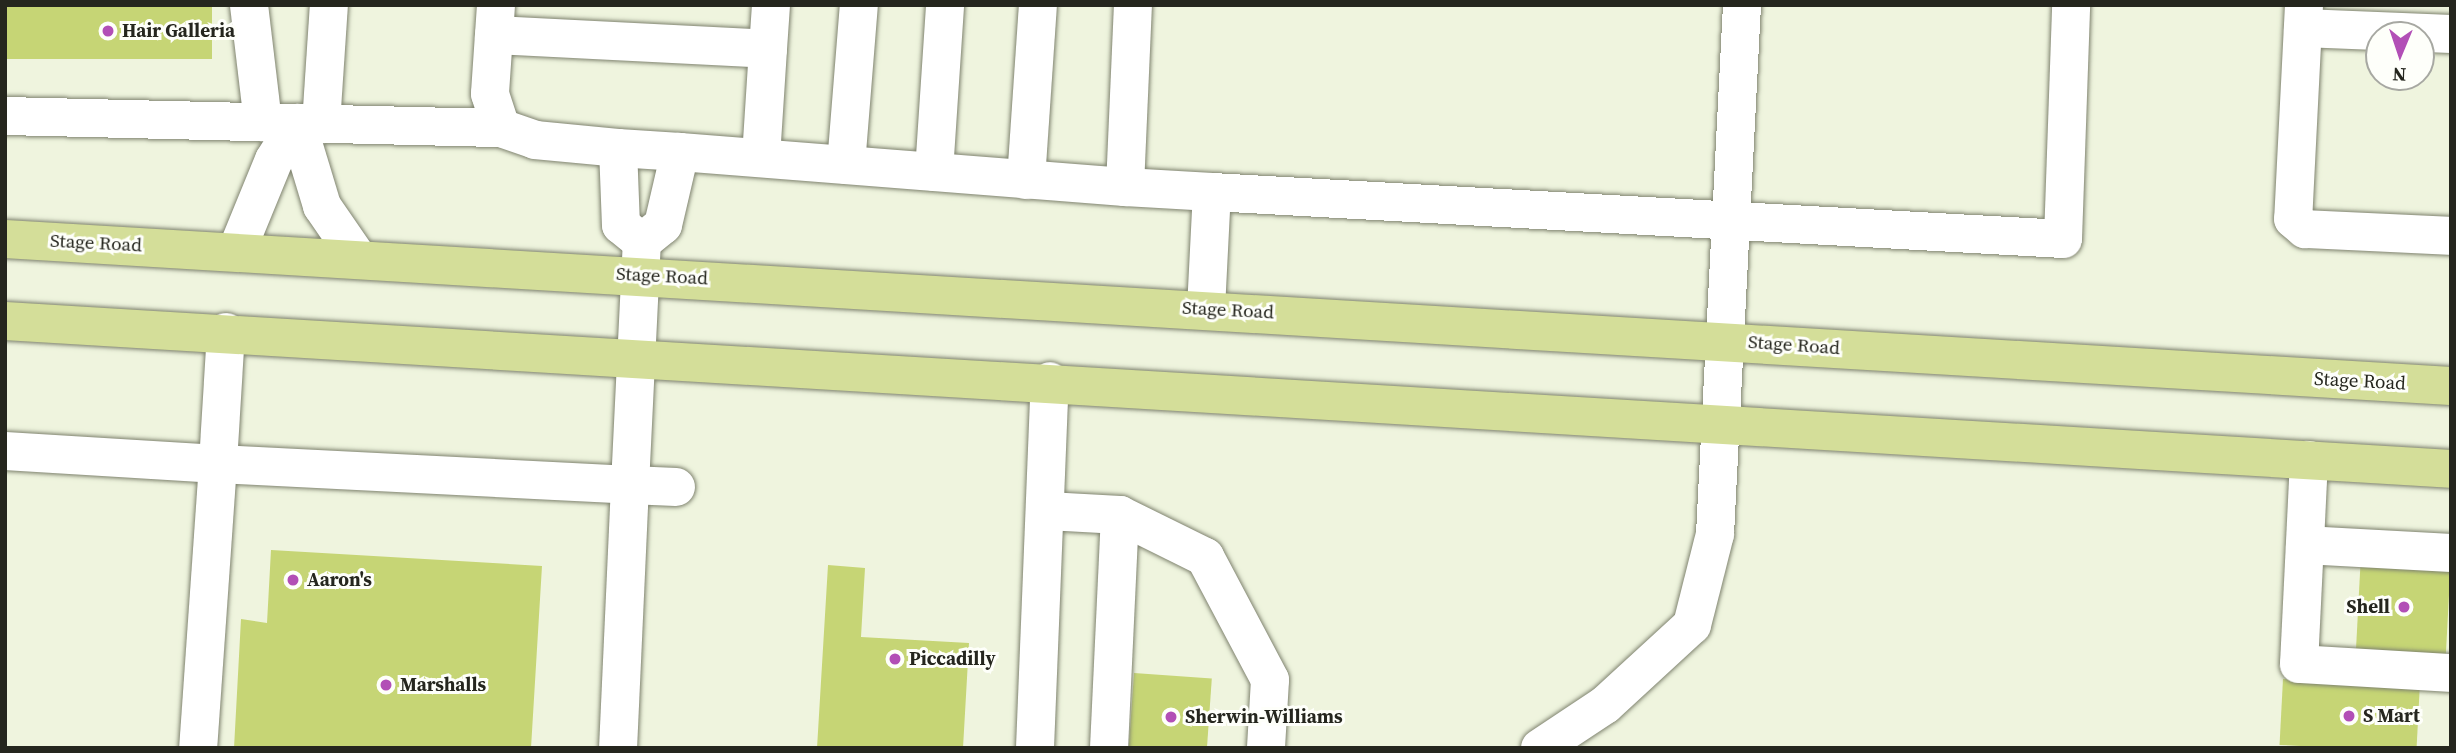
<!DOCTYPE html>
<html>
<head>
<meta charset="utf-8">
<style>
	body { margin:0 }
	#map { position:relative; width:2456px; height:753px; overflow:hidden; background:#eff4de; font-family:"Source Serif 4",serif }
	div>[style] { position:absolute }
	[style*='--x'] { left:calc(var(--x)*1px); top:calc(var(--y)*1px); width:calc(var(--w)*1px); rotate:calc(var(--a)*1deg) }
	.building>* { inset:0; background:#c6d575; transform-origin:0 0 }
	.roads { filter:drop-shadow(0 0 2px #7f836f) drop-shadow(0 0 2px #7f836f) }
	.minor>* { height:38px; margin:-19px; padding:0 19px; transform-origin:19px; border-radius:19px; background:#fff }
	.major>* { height:38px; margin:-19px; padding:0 19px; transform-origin:19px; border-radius:19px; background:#d4de99 }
	.dots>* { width:19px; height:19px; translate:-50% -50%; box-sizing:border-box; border:4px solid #fefffa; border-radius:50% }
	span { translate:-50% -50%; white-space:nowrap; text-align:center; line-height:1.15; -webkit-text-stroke:6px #fefffa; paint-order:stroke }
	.poi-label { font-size:19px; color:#25261e; font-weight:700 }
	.left { translate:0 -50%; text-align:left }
	.right { translate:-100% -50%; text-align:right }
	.street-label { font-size:19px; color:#25261e }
	.frame { position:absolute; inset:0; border:7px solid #25261e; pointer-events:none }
	.north { position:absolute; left:2365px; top:21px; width:70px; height:70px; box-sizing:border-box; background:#fefffa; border:2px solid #a7a8a2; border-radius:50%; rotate:182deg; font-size:19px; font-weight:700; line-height:28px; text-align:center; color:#25261e }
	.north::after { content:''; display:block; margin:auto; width:24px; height:32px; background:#b24fb6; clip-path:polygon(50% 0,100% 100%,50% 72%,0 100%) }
</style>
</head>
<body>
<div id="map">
	<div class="building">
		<div style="left:5px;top:5px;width:207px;height:54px"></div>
		<div style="clip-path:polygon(271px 550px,542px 566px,531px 748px,234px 748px,241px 619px,267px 623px)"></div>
		<div style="left:2361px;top:554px;width:90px;height:100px;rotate:3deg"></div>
		<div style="clip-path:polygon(828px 565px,865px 568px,861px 637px,969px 643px,963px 748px,817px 748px)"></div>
		<div style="left:1134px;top:673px;width:78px;height:75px;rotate:4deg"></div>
		<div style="left:2283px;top:679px;width:137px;height:66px;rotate:3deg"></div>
	</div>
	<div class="roads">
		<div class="minor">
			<div style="--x:249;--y:5;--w:118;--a:83.2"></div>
			<div style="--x:496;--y:5;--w:89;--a:93.9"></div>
			<div style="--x:490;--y:94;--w:36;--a:72"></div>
			<div style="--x:501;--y:128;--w:36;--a:19"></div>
			<div style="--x:535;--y:140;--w:83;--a:5.5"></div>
			<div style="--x:618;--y:148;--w:77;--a:87.8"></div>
			<div style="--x:621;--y:225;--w:27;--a:39"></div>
			<div style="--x:2304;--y:5;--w:214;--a:92.9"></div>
			<div style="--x:2293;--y:219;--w:16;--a:40"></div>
			<div style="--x:2305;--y:229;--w:146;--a:2.7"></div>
			<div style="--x:2303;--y:28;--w:148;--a:2.3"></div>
			<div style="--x:494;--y:35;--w:274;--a:2.9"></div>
			<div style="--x:768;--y:49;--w:109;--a:93.7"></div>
			<div style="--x:768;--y:49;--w:44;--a:-86.1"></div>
			<div style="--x:5;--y:116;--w:496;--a:1.4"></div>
			<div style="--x:321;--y:124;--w:119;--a:-86.2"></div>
			<div style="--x:618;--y:148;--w:62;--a:3.7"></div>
			<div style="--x:846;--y:165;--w:161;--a:-85.4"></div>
			<div style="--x:934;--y:172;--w:167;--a:-86.2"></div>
			<div style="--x:1026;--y:180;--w:175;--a:-86.1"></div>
			<div style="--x:1125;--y:187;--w:87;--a:3.3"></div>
			<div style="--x:237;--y:250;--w:97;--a:-67.7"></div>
			<div style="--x:274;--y:160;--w:44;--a:-58.1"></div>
			<div style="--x:297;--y:123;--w:87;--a:73.2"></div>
			<div style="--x:322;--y:206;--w:62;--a:55.5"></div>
			<div style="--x:1206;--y:309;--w:117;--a:-87.1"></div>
			<div style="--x:1212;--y:192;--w:852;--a:3.16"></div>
			<div style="--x:2063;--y:239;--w:234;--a:-88"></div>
			<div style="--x:226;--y:332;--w:132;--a:93.5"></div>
			<div style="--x:218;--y:464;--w:413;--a:2.9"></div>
			<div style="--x:630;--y:485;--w:263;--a:92.6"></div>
			<div style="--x:5;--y:451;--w:213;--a:3.5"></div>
			<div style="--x:218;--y:464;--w:285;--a:94"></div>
			<div style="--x:2309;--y:460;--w:204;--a:92.8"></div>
			<div style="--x:2299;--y:664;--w:152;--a:3.4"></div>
			<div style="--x:676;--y:487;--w:46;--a:-177.5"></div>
			<div style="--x:630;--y:485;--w:243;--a:-87.2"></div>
			<div style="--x:642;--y:242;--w:27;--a:-39"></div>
			<div style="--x:663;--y:225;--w:75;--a:-76.9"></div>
			<div style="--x:680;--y:152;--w:446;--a:4.5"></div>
			<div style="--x:1125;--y:187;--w:182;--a:-87.5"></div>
			<div style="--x:1047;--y:511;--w:73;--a:3.1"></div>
			<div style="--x:1120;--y:515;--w:95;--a:26.3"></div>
			<div style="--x:1205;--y:557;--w:139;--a:62.1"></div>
			<div style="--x:1270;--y:680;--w:68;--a:93.4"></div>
			<div style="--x:2305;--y:545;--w:146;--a:3.1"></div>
			<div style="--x:1035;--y:748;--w:367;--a:-87.7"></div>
			<div style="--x:1109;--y:748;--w:233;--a:-87.3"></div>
			<div style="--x:1540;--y:748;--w:78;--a:-33.5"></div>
			<div style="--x:1605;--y:705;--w:118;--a:-42.6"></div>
			<div style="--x:1692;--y:625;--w:94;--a:-75.8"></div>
			<div style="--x:1715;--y:534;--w:530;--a:-87.08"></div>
		</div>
		<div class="major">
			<div style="--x:5;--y:239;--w:2450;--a:3.44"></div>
			<div style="--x:5;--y:321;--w:2450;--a:3.46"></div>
		</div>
	</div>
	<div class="dots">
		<div style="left:108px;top:31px;background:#b24fb6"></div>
		<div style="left:293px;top:580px;background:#b24fb6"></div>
		<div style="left:2404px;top:607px;background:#b24fb6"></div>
		<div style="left:895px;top:659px;background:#b24fb6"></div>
		<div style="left:386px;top:685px;background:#b24fb6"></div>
		<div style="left:2349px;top:716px;background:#b24fb6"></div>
		<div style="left:1171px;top:717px;background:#b24fb6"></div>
	</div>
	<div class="poi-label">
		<span class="left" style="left:122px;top:31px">Hair Galleria</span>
		<span class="left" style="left:307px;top:580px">Aaron's</span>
		<span class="right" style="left:2390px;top:607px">Shell</span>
		<span class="left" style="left:909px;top:659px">Piccadilly</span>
		<span class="left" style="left:400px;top:685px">Marshalls</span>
		<span class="left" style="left:2363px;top:716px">S Mart</span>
		<span class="left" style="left:1185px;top:717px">Sherwin-Williams</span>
	</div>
	<div class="street-label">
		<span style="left:96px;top:243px;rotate:3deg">Stage Road</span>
		<span style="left:662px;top:276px;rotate:3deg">Stage Road</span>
		<span style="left:1228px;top:310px;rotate:3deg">Stage Road</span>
		<span style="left:1794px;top:345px;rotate:4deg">Stage Road</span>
		<span style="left:2360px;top:381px;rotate:3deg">Stage Road</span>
	</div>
	<div class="frame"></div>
	<div class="north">N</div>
</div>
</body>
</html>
